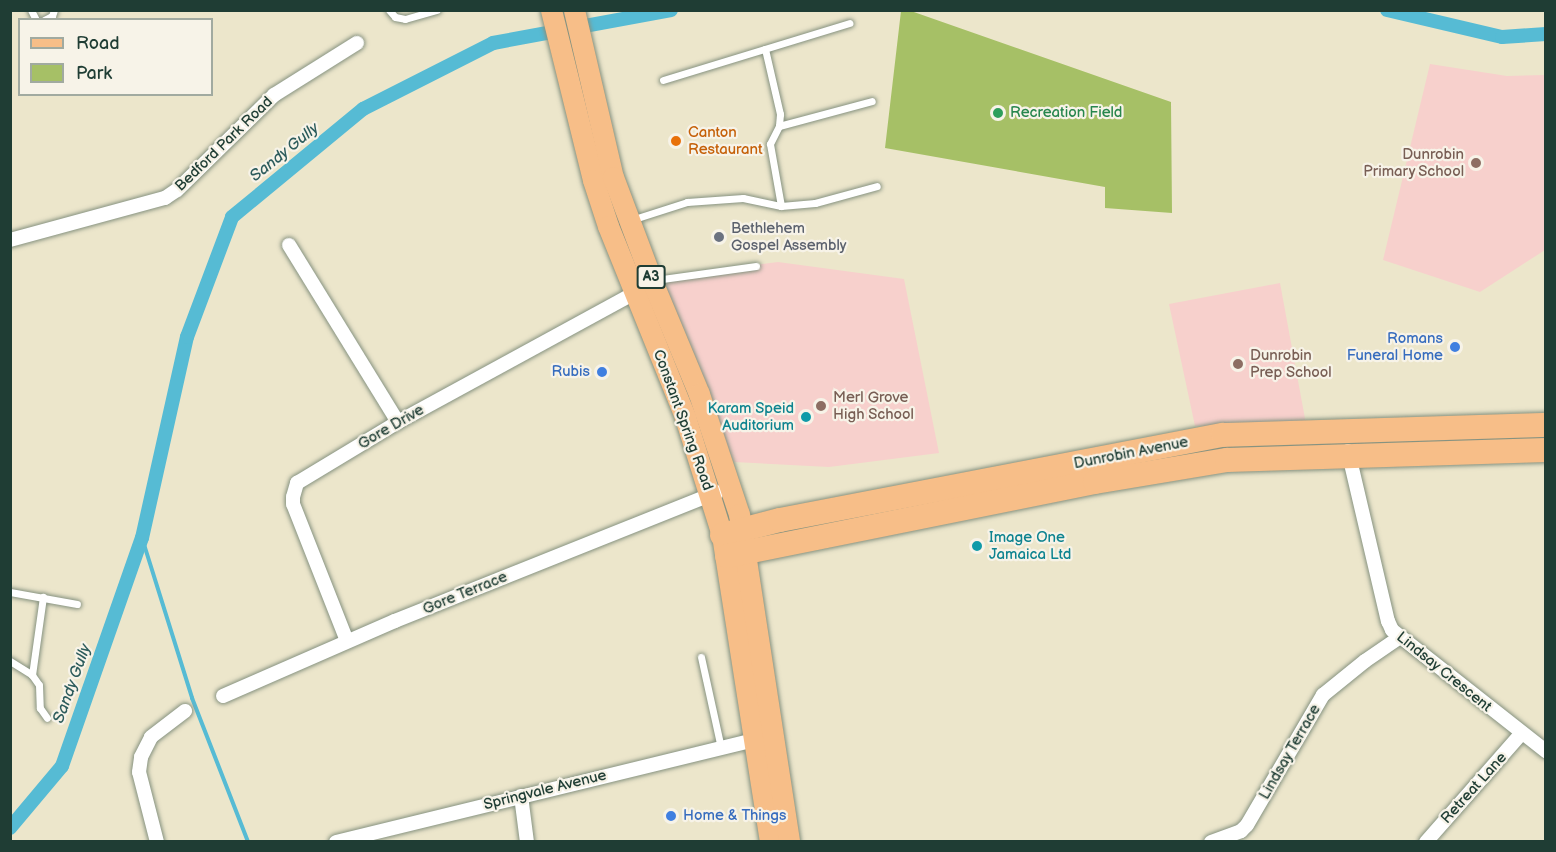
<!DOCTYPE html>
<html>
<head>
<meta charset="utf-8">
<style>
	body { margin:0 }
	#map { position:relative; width:1556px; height:852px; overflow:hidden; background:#ece6cb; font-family:"Balsamiq Sans",sans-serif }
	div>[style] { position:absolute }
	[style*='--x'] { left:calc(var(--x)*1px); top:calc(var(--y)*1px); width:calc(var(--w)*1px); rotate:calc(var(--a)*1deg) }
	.built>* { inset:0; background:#f7d0cc }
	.green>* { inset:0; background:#a6c066 }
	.stream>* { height:4px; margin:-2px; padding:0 2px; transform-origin:2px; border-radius:2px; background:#56bbd4 }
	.canal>* { height:14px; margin:-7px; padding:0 7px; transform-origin:7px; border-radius:7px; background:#56bbd4 }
	.roads { filter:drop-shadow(0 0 2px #869280) drop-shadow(0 0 2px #869280) }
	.lane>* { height:7px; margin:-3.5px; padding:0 3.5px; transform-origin:3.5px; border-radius:3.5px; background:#fff }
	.street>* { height:14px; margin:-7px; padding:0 7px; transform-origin:7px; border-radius:7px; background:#fff }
	.primary>* { height:21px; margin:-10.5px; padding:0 10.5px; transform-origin:10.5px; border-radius:10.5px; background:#f7be88 }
	.highway>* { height:24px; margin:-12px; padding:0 12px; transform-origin:12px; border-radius:12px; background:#f7be88 }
	.dots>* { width:16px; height:16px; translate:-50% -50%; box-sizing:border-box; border:3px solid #f7f3e8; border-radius:50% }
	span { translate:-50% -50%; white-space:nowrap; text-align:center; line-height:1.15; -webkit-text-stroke:4.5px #f7f3e8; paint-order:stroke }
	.shield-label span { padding:2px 4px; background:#f7f3e8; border:2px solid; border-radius:4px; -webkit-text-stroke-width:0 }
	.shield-label { font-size:14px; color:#1f3d34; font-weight:700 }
	.leisure-label { font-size:15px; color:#27864d }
	.left { translate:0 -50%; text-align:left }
	.food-label { font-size:15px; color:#c56008 }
	.street-label { font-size:15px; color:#1f3d34 }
	.education-label { font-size:15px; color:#785e54 }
	.right { translate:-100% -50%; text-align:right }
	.worship-label { font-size:15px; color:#5b616d }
	.shop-label { font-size:15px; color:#366cbe }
	.culture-label { font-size:15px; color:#0d838f }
	.water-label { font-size:16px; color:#2d5c5c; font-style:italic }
	.frame { position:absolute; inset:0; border:12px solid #1f3d34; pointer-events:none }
	.legend { position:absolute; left:18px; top:18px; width:195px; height:78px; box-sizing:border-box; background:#f7f3e8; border:2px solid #a1aaa0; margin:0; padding:8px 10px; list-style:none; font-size:18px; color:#1f3d34 }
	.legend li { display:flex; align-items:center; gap:12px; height:30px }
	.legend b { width:30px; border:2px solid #a1aaa0 }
</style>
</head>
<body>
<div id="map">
	<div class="built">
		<div style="clip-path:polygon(1430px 64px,1507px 76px,1545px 75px,1545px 250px,1480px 292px,1383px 260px)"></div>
		<div style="clip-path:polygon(778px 262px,904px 279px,939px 453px,829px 467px,734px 462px,658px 277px)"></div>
		<div style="clip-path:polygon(1280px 283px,1306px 424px,1195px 426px,1169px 304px)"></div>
	</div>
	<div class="green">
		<div style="clip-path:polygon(901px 11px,911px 11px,1171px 102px,1172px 213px,1105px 208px,1105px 187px,885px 148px)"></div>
	</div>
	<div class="stream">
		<div style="--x:142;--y:538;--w:168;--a:72.6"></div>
		<div style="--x:192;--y:698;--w:155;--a:68.7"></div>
	</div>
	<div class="canal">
		<div style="--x:1387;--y:10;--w:118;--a:13.2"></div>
		<div style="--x:1502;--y:37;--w:44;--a:-3.9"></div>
		<div style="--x:10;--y:828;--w:81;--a:-50"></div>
		<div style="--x:62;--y:766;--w:242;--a:-70.7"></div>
		<div style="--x:142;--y:538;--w:206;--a:-77.4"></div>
		<div style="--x:187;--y:337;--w:128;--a:-69.4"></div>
		<div style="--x:232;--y:217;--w:170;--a:-39.5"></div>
		<div style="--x:363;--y:109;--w:146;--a:-26.9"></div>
		<div style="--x:493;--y:43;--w:181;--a:-10.5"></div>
	</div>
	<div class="roads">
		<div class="lane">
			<div style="--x:31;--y:10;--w:11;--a:63"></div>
			<div style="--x:389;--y:10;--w:9;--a:49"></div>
			<div style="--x:395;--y:17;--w:10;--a:11"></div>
			<div style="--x:405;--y:19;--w:33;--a:-16"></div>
			<div style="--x:44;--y:20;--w:9;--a:-27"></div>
			<div style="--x:52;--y:16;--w:6;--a:-72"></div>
			<div style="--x:765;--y:49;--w:67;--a:77"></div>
			<div style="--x:780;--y:114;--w:12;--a:95"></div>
			<div style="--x:779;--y:126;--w:20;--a:117"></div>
			<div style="--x:770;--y:144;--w:63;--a:79.9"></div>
			<div style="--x:663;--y:80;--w:195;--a:-17"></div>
			<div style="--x:779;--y:126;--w:96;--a:-15"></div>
			<div style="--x:631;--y:220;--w:59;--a:-17.8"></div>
			<div style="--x:687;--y:202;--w:56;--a:-4.1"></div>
			<div style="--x:743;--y:198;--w:39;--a:12"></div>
			<div style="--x:781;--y:206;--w:34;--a:-5"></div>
			<div style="--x:815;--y:203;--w:64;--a:-15.3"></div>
			<div style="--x:655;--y:280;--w:102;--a:-7.9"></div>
			<div style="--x:10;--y:592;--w:68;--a:10.2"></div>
			<div style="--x:701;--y:657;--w:93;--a:77.6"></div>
			<div style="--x:10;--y:661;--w:26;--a:32"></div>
			<div style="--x:32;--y:675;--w:79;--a:-82"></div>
			<div style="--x:32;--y:675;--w:12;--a:55"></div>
			<div style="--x:39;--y:685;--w:23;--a:88"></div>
			<div style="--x:40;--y:708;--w:12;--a:55"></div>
		</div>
		<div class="street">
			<div style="--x:10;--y:240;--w:161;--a:-15.2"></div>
			<div style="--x:165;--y:198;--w:14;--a:-34"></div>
			<div style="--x:177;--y:190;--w:136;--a:-44.4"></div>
			<div style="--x:274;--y:95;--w:98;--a:-32.1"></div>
			<div style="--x:289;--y:245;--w:208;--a:58.4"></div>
			<div style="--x:1348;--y:451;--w:175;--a:76.8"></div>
			<div style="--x:1388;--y:621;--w:10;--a:66"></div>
			<div style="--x:1392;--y:630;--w:196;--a:38.2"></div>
			<div style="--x:347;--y:641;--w:147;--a:-111.5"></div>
			<div style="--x:293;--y:504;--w:7;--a:-90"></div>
			<div style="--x:293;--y:497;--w:15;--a:-74"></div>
			<div style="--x:297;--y:483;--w:118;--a:-31.1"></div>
			<div style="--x:398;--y:422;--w:270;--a:-28.6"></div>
			<div style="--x:223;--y:696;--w:188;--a:-23.6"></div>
			<div style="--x:395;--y:621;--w:347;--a:-21.8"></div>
			<div style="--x:521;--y:796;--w:46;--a:82.6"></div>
			<div style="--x:157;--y:842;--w:72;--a:-104.4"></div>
			<div style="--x:139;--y:772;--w:15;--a:-82"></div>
			<div style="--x:141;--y:757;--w:22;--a:-63"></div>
			<div style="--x:151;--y:737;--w:43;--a:-37.4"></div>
			<div style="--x:336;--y:842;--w:431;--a:-13.7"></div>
			<div style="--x:1211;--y:842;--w:32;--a:-20"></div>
			<div style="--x:1241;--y:831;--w:8;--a:-45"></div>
			<div style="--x:1247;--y:825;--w:151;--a:-59.7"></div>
			<div style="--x:1323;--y:695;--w:54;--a:-39"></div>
			<div style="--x:1365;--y:661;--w:42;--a:-34.4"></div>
			<div style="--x:1426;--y:842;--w:144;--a:-48.7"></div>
		</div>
		<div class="primary">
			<div style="--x:551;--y:10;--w:175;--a:76.1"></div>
			<div style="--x:593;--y:180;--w:48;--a:71.9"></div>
			<div style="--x:608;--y:226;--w:206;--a:68"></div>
			<div style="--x:685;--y:417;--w:124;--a:72.6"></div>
			<div style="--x:722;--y:535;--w:311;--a:81.1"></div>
			<div style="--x:574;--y:10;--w:171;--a:76.9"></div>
			<div style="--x:613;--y:177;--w:111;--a:69.4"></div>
			<div style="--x:652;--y:281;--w:122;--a:67.4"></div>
			<div style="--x:699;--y:394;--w:126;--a:71.6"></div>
			<div style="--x:739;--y:514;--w:332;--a:81.3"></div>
		</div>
		<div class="highway">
			<div style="--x:722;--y:535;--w:60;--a:-14.5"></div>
			<div style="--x:780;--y:520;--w:451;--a:-10.9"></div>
			<div style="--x:1223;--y:435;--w:323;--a:-1.8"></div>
			<div style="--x:727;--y:556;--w:375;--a:-11.4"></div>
			<div style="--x:1095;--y:482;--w:134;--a:-9.5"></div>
			<div style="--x:1227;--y:460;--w:319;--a:-1.8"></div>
		</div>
	</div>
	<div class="dots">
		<div style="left:998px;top:113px;background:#2e9e5b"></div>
		<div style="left:676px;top:141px;background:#e8710a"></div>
		<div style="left:1476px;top:163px;background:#8d6e63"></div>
		<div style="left:719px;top:237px;background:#6b7280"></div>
		<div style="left:1455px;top:347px;background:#3f7fe0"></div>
		<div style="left:1238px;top:364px;background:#8d6e63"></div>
		<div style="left:602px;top:372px;background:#3f7fe0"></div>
		<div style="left:821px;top:406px;background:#8d6e63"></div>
		<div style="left:806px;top:417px;background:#0f9aa8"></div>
		<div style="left:977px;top:546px;background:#0f9aa8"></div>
		<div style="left:671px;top:816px;background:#3f7fe0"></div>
	</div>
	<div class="shield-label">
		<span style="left:651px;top:277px">A3</span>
	</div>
	<div class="leisure-label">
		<span class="left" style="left:1010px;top:113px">Recreation Field</span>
	</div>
	<div class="food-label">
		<span class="left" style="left:688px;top:141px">Canton<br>Restaurant</span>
	</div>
	<div class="street-label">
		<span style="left:224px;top:144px;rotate:-44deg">Bedford Park Road</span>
		<span style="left:683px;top:420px;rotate:70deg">Constant Spring Road</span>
		<span style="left:391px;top:427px;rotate:-30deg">Gore Drive</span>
		<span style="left:1131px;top:453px;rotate:-11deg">Dunrobin Avenue</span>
		<span style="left:465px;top:593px;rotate:-22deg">Gore Terrace</span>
		<span style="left:1444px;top:672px;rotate:39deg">Lindsay Crescent</span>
		<span style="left:1290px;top:752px;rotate:-60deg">Lindsay Terrace</span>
		<span style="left:1474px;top:788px;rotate:-48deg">Retreat Lane</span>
		<span style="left:545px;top:790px;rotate:-14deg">Springvale Avenue</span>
	</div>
	<div class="education-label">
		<span class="right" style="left:1464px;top:163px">Dunrobin<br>Primary School</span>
		<span class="left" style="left:1250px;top:364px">Dunrobin<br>Prep School</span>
		<span class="left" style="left:833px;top:406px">Merl Grove<br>High School</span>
	</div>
	<div class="worship-label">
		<span class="left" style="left:731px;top:237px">Bethlehem<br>Gospel Assembly</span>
	</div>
	<div class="shop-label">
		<span class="right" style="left:1443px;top:347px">Romans<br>Funeral Home</span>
		<span class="right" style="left:590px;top:372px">Rubis</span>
		<span class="left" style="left:683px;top:816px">Home &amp; Things</span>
	</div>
	<div class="culture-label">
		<span class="right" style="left:794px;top:417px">Karam Speid<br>Auditorium</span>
		<span class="left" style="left:989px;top:546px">Image One<br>Jamaica Ltd</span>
	</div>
	<div class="water-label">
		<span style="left:285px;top:153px;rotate:-39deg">Sandy Gully</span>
		<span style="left:73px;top:684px;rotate:-70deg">Sandy Gully</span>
	</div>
	<div class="frame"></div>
	<ul class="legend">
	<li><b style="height:8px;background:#f7be88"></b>Road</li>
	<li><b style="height:16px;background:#a6c066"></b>Park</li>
	</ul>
</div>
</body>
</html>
